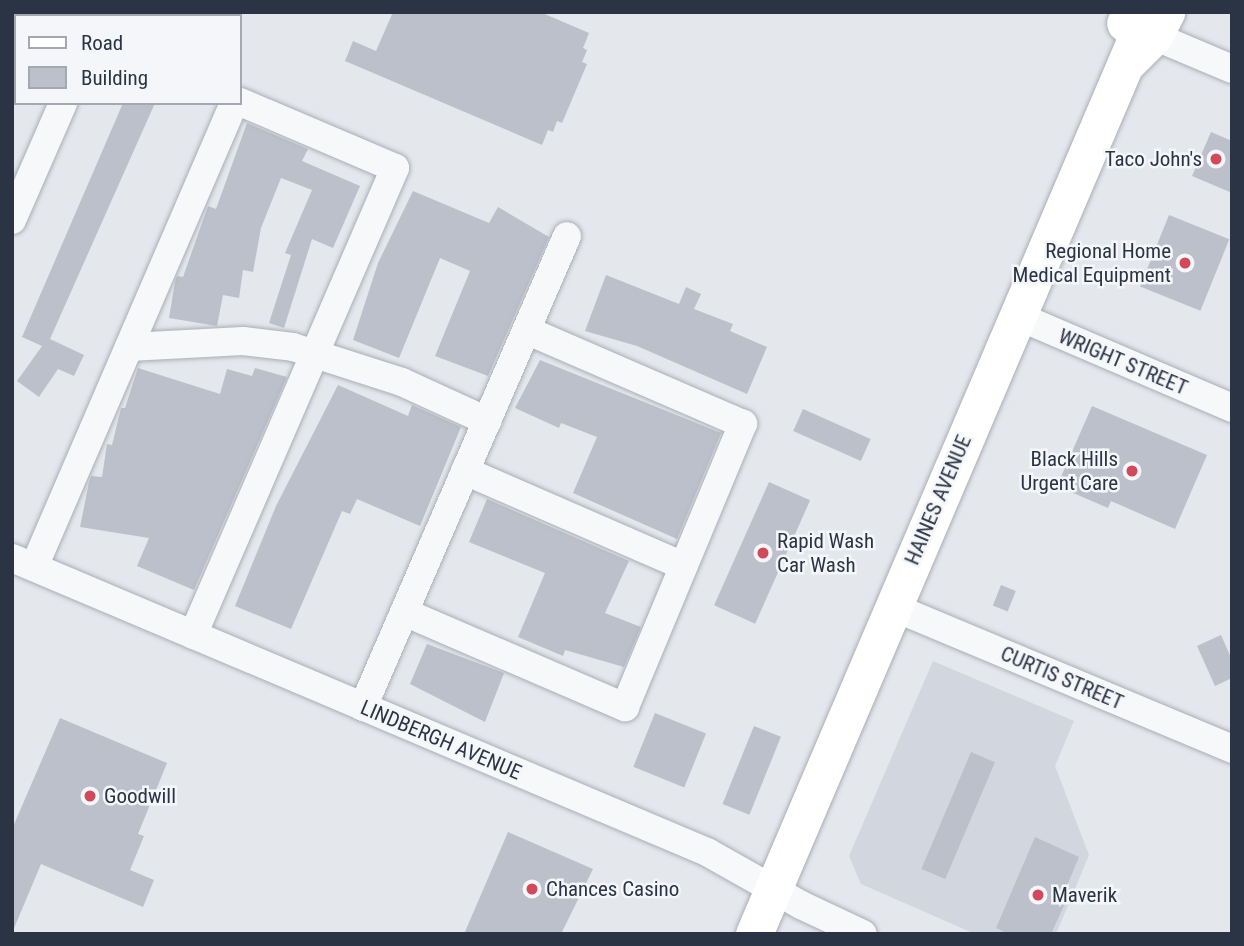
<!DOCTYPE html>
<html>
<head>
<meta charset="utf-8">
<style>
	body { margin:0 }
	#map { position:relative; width:1244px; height:946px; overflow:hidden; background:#e4e7ec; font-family:"Roboto Condensed",sans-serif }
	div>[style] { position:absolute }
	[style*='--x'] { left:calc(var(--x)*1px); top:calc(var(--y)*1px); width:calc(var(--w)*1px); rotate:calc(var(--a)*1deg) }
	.built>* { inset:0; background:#d2d6de }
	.building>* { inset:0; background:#bbc0ca; transform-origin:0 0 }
	.roads { filter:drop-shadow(0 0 2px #a9aeb7) drop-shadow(0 0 2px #a9aeb7) }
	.minor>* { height:28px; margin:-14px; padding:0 14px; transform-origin:14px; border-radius:14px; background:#f7f8fa }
	.major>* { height:37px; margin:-18.5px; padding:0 18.5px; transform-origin:18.5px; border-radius:18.5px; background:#fff }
	.dots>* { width:19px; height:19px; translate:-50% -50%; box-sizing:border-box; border:4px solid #f4f6f9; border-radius:50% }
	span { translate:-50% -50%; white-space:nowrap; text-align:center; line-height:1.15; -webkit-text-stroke:5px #f4f6f9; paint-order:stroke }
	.poi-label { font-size:21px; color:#2b3445 }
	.right { translate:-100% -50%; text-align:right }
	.left { translate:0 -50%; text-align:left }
	.street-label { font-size:21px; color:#2b3445 }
	.frame { position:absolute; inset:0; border:14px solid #2b3445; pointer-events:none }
	.legend { position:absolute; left:14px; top:14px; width:228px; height:91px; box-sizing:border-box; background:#f4f6f9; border:2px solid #a4a8b1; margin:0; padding:9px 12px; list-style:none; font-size:21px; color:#2b3445 }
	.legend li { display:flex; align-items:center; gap:14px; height:35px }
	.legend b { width:35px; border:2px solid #a4a8b1 }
</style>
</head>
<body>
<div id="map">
	<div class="built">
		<div style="clip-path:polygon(933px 661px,1074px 721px,1055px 766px,1089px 855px,1056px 934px,975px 934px,861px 884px,849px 856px)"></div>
	</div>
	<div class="building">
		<div style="clip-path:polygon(393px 12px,540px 12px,589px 33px,583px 48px,587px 50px,582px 62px,587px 64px,562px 123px,557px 121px,553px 132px,548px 130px,542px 145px,345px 61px,353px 41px,376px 51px)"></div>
		<div style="clip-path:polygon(123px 103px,155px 103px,50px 339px,84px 355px,74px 376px,58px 369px,39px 397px,17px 381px,42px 346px,22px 337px)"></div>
		<div style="clip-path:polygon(247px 123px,308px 149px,302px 161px,360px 186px,333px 248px,312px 239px,284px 328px,269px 323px,291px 255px,285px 253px,312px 190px,281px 178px,261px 228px,253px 272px,243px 270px,239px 298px,223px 295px,217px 326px,169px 318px,175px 282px,177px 276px,183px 277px,208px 206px,216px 209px)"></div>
		<div style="clip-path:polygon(1211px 132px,1232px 141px,1232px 193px,1192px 176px)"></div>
		<div style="clip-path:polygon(413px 191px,489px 223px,498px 207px,549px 237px,488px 376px,435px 356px,470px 271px,440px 258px,399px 358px,353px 340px,378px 263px)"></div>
		<div style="left:1169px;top:215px;width:65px;height:77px;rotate:22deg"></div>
		<div style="clip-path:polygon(606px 275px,679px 304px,686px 287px,701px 294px,694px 309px,733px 324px,730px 331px,767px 347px,747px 394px,637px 346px,585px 331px)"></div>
		<div style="clip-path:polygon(540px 360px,721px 433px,677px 539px,573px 493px,597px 437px,561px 423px,559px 428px,515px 408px)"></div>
		<div style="clip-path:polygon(138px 368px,220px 394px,227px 369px,252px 376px,255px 368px,287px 377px,194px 590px,137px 566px,149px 538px,80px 527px,89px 482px,91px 476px,102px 477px,107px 444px,112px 445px,121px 408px,125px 408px)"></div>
		<div style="clip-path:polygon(338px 385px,408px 416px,412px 405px,461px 427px,420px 526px,357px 499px,350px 514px,342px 511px,291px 629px,235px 606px,276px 506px)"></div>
		<div style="clip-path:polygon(1092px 406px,1207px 455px,1175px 529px,1111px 501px,1108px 508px,1057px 486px)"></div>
		<div style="left:803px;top:409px;width:74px;height:24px;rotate:24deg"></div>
		<div style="left:769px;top:482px;width:45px;height:135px;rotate:24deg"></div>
		<div style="clip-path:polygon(487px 499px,629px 561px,605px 613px,641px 627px,624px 667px,565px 650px,563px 656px,518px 637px,545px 573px,469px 542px)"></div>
		<div style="left:1001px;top:585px;width:16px;height:22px;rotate:22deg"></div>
		<div style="clip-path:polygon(1221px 635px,1232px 660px,1232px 678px,1215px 686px,1197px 646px)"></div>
		<div style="clip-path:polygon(427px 644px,504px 673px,485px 722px,410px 684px)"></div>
		<div style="left:655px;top:713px;width:55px;height:58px;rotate:22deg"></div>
		<div style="clip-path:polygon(60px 718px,167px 763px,138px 834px,144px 836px,130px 870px,154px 880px,143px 907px,41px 864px,12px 933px,12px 829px)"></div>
		<div style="left:754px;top:726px;width:29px;height:84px;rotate:22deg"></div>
		<div style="left:971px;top:752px;width:26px;height:127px;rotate:23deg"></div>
		<div style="clip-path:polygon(508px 832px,593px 869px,561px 934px,464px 934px)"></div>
		<div style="clip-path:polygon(1035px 837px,1079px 857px,1066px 888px,1071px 890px,1051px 934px,1009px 934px,996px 928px)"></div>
	</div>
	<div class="roads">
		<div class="minor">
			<div style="--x:123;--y:12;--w:9;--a:27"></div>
			<div style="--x:102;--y:16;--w:4;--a:-76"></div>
			<div style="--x:1154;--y:36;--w:85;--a:22.9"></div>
			<div style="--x:12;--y:220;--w:128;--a:-66.4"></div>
			<div style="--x:1015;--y:315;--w:236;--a:23.2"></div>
			<div style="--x:129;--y:347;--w:114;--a:-3"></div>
			<div style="--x:243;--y:341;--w:50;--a:6.8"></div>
			<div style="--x:293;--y:347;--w:114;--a:17.8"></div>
			<div style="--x:402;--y:382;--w:94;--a:24.6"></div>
			<div style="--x:465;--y:471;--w:238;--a:23.5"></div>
			<div style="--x:12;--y:558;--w:755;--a:22.93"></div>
			<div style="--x:707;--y:852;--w:108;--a:29.4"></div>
			<div style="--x:801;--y:905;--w:68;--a:25.1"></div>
			<div style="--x:34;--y:567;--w:505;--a:-66.68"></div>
			<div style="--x:893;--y:607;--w:368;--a:22.7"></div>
			<div style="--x:404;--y:612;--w:241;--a:23.3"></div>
			<div style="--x:625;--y:707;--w:307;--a:-67.4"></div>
			<div style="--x:743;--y:424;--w:236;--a:-156.6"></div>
			<div style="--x:193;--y:635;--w:509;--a:-66.61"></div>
			<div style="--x:395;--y:168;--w:168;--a:-156.9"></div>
			<div style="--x:363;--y:707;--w:513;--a:-66.58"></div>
		</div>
		<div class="major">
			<div style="--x:1127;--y:63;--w:38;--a:-45"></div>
			<div style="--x:1154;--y:36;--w:27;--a:-63"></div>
			<div style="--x:754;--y:934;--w:973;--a:-66.89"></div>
			<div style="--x:1136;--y:39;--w:9;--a:-96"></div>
			<div style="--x:1135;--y:30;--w:12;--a:-145"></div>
		</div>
	</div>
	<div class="dots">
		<div style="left:1216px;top:159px;background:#d1495b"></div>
		<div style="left:1185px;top:263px;background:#d1495b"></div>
		<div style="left:1132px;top:471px;background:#d1495b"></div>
		<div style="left:763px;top:553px;background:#d1495b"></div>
		<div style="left:90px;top:796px;background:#d1495b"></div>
		<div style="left:532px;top:889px;background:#d1495b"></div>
		<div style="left:1038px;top:895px;background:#d1495b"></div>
	</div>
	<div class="poi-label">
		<span class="right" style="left:1202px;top:159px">Taco John's</span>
		<span class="right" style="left:1171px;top:263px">Regional Home<br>Medical Equipment</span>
		<span class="right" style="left:1118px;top:471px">Black Hills<br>Urgent Care</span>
		<span class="left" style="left:777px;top:553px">Rapid Wash<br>Car Wash</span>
		<span class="left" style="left:104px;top:796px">Goodwill</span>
		<span class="left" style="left:546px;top:889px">Chances Casino</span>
		<span class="left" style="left:1052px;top:895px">Maverik</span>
	</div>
	<div class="street-label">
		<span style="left:1123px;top:362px;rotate:23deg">WRIGHT STREET</span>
		<span style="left:938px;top:500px;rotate:-67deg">HAINES AVENUE</span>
		<span style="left:1062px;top:678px;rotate:23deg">CURTIS STREET</span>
		<span style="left:441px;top:740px;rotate:23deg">LINDBERGH AVENUE</span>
	</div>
	<div class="frame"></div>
	<ul class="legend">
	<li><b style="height:9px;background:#fff"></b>Road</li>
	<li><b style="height:19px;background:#bbc0ca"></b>Building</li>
	</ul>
</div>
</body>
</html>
